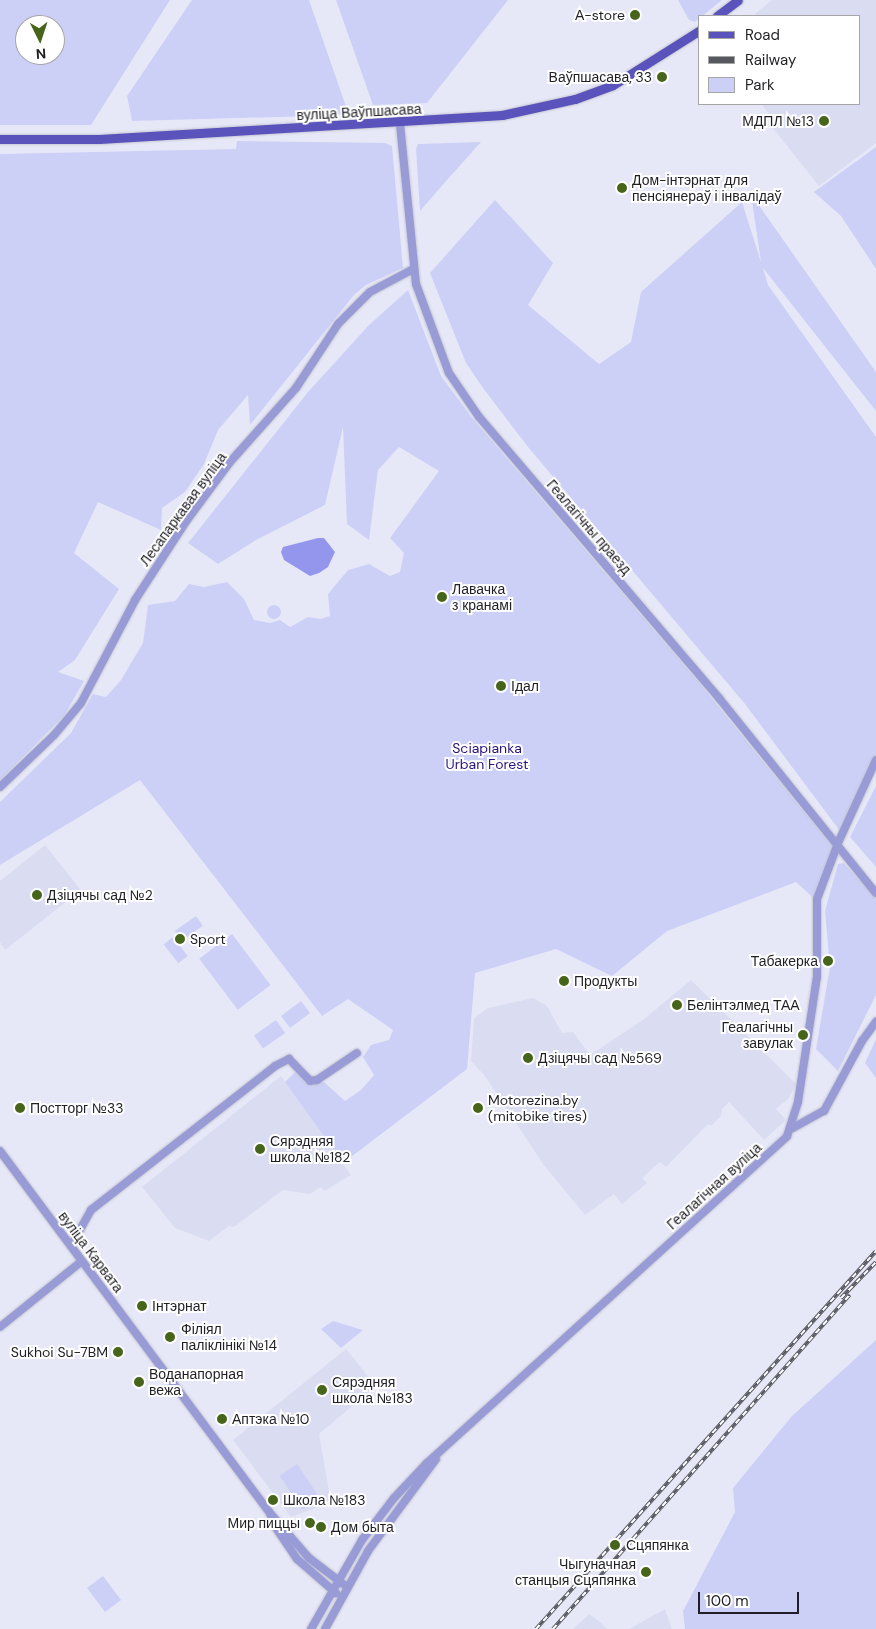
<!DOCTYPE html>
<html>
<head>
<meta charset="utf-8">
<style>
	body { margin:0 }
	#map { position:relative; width:876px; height:1629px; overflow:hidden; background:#e7e8f7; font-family:"DM Sans",sans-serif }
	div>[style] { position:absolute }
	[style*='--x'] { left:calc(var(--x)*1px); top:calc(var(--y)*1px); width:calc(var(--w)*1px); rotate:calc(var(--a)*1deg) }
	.built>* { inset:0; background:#dadcf2 }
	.green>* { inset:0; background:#cdd0f6; transform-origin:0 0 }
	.round { border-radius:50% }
	.water>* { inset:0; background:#9496ee }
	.roads { filter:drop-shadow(0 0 1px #c3c4d1) drop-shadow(0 0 1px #c3c4d1) }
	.minor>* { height:8px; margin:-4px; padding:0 4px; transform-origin:4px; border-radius:4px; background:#989bd5 }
	.major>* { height:9px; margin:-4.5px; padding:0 4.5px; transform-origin:4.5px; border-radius:4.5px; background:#5a53bc }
	.rail>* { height:4px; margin-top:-2px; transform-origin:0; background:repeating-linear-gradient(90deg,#fff 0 5.5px,#575760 0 11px); box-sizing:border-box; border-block:1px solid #575760 }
	.dots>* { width:14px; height:14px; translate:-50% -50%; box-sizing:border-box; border:2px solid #fff; border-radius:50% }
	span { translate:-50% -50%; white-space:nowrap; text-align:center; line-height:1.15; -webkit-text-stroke:4px #fff; paint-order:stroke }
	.poi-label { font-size:14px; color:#1f1f25 }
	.right { translate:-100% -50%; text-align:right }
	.left { translate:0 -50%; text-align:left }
	.street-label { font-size:14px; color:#1f1f25 }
	.park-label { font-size:14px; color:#2a147b }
	.legend { position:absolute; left:698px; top:15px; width:162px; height:90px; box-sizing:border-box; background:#fff; border:1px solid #a5a5a8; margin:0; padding:6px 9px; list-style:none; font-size:15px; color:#1f1f25 }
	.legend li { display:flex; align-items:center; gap:10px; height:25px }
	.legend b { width:25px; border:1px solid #a5a5a8 }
	.north { position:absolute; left:15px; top:15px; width:50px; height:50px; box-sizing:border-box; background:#fff; border:1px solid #a5a5a8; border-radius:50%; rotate:176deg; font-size:14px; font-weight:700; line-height:20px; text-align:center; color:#1f1f25 }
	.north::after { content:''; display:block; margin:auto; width:18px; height:22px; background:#46651a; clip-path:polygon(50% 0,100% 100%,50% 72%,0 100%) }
	.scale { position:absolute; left:698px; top:1592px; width:101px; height:22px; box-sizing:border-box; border:2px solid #1f1f25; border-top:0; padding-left:6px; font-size:15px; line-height:18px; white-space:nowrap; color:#1f1f25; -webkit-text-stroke:4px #fff; paint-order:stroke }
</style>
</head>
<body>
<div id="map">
	<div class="built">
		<div style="clip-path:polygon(772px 0,876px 0,876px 143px,819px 186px,772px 127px,771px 116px,761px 104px,860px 104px,860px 16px,756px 16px,755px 14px)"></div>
		<div style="clip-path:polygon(45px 845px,81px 890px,5px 950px,0 942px,0 881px)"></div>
		<div style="clip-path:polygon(691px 980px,796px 1084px,789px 1098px,776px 1109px,786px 1120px,764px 1140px,729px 1102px,722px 1109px,721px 1116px,711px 1126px,708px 1124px,666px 1167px,660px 1162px,642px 1178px,647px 1183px,622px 1204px,614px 1194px,585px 1215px,543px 1164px,485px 1076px,471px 1061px,474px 1018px,488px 1008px,533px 998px,547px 1006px,562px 1033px,573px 1032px,590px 1055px,643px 1020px)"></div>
		<div style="clip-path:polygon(281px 1076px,351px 1175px,324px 1191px,321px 1187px,310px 1194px,283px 1190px,234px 1227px,229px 1226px,209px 1241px,175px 1228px,142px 1187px)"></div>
		<div style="clip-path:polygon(346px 1349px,376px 1386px,319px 1434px,331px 1502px,291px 1517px,233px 1440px)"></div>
		<div style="clip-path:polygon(665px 1609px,672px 1629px,629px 1629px)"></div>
		<div style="clip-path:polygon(589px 1614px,600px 1622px,607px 1629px,573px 1629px)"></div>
	</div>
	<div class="green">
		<div style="clip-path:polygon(evenodd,0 0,170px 0,91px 125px,0 125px,0 0,25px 25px,55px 25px,55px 55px,25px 55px,25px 25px)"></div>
		<div style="clip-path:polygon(192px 0,309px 0,349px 115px,132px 121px,127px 96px)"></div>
		<div style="clip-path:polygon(336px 0,508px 0,427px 103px,373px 105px)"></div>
		<div style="clip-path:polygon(678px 0,722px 0,695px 22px,689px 20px)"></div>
		<div style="clip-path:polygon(237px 141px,385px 143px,392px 146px,403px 268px,366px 285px,354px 295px,250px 425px,248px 395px,218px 430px,204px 464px,185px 492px,162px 508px,161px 530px,98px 502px,74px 553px,119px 589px,75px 660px,58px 672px,84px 681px,64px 716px,0 780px,0 154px,236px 149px)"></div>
		<div style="clip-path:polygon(481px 142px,447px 180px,420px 211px,416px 149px,418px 144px)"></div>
		<div style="clip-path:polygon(876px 147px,876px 269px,841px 216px,814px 192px)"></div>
		<div style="clip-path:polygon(751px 194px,876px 372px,876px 411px,763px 268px,768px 285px,876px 437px,876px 755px,840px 831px,745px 704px,528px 447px,483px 388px,466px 363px,430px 273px,495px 200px,553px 263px,528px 305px,599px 364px,631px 342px,641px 292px,742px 202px,761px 262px)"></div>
		<div style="clip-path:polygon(408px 290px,441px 376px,473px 419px,697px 680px,836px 851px,821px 891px,820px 904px,796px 882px,667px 931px,612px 976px,556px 949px,475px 973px,467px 1069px,343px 1163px,285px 1082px,295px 1072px,324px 1082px,345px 1101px,361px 1090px,374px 1075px,363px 1057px,371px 1045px,389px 1040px,393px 1030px,348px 999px,322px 1016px,140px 780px,0 865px,0 802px,71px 733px,93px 694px,106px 697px,121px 680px,143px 643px,148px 605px,175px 601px,189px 584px,204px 587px,227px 582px,244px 599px,254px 620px,270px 623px,280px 620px,290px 627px,308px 617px,321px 619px,330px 616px,328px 594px,348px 570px,369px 564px,390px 576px,400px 572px,404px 553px,390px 538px,439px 471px,399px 447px,378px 470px,369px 540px,347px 524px,343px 427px,325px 505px,256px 540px,218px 564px,188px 543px,308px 392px,369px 325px)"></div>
		<div class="round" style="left:267px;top:605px;width:14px;height:14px"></div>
		<div style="clip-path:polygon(876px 786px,876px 867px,850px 837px)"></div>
		<div style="clip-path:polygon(844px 863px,876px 899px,876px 995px,838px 1071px,816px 1049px,830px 967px,825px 911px,838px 864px)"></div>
		<div style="left:196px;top:916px;width:12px;height:26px;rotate:55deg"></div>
		<div style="left:232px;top:934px;width:64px;height:41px;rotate:53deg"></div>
		<div style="left:173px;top:937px;width:24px;height:12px;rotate:52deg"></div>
		<div style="left:301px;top:1001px;width:15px;height:25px;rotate:53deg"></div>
		<div style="left:276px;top:1020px;width:16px;height:27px;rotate:55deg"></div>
		<div style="clip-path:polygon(876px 1039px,876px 1078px,865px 1063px)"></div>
		<div style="clip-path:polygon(333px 1321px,363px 1330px,341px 1348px,321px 1329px)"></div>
		<div style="clip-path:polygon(876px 1340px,876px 1629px,685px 1629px,683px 1611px,735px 1512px,733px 1488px,792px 1416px)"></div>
		<div style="left:297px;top:1464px;width:41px;height:21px;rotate:56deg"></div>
		<div style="left:103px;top:1576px;width:30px;height:20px;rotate:53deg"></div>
	</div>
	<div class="water">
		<div style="clip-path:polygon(318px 538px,324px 538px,335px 552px,328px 567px,319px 573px,310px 576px,284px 560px,281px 552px,283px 547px)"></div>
	</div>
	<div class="roads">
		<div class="minor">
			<div style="--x:400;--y:124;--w:161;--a:84.3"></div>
			<div style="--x:416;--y:284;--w:95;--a:69.7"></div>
			<div style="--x:449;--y:373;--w:53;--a:55.7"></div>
			<div style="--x:479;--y:417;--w:370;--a:49.5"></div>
			<div style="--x:719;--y:698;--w:250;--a:51.2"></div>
			<div style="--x:0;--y:787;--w:76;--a:-43.9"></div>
			<div style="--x:55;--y:734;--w:40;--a:-50"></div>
			<div style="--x:81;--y:703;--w:116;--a:-62.3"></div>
			<div style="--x:135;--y:600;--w:95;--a:-57"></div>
			<div style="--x:187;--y:520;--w:72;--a:-53.4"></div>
			<div style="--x:230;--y:462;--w:99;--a:-48.3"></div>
			<div style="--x:296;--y:388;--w:77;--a:-56.7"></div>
			<div style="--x:338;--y:324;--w:45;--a:-45"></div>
			<div style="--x:370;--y:292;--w:49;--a:-28.1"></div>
			<div style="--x:791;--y:1129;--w:38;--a:-29"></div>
			<div style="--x:824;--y:1111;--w:80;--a:-61.5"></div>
			<div style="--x:862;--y:1041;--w:24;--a:-54"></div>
			<div style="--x:0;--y:1151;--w:452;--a:53.3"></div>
			<div style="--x:270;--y:1513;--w:60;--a:49.1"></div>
			<div style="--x:309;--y:1558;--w:48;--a:37.3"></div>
			<div style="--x:71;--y:1246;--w:41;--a:-60.9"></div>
			<div style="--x:91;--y:1210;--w:234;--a:-38"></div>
			<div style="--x:275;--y:1066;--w:16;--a:-27"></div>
			<div style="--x:289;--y:1059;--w:30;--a:46"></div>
			<div style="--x:310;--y:1081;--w:7;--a:-8"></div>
			<div style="--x:317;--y:1080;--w:48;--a:-34"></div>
			<div style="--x:0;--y:1327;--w:105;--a:-38.8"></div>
			<div style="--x:270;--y:1513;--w:13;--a:72"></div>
			<div style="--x:274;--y:1525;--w:41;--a:55.9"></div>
			<div style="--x:297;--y:1559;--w:52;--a:41.1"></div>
			<div style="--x:311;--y:1629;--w:103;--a:-60.2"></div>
			<div style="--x:362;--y:1540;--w:53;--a:-52.7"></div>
			<div style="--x:394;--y:1498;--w:48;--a:-46.7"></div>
			<div style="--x:427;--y:1463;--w:486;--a:-42.2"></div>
			<div style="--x:787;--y:1136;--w:36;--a:-72"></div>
			<div style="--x:798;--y:1102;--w:126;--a:-81.4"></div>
			<div style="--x:817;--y:977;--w:78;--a:-90"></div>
			<div style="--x:817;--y:899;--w:60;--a:-69.4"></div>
			<div style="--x:838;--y:843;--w:91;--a:-65.4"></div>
			<div style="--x:325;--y:1629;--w:89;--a:-61.1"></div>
			<div style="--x:368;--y:1551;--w:114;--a:-53.5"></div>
		</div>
		<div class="major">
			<div style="--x:717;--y:16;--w:26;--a:-37"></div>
			<div style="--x:0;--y:139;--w:99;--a:0"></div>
			<div style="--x:99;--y:139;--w:404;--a:-3.4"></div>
			<div style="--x:502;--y:115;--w:75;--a:-12.4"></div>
			<div style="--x:575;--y:99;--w:40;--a:-20.2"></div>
			<div style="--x:613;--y:85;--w:103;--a:-32.3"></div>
		</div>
	</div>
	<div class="rail">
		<div style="--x:841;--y:1298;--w:50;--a:-45.8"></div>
		<div style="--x:536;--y:1629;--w:508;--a:-48.03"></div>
		<div style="--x:553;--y:1629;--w:447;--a:-48.4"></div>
	</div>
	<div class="dots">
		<div style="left:635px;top:15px;background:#46651a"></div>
		<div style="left:662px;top:77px;background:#46651a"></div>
		<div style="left:824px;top:121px;background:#46651a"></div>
		<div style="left:622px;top:188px;background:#46651a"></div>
		<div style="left:442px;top:597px;background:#46651a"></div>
		<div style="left:501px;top:686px;background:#46651a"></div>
		<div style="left:37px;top:895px;background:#46651a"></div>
		<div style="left:180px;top:939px;background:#46651a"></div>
		<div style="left:828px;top:961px;background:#46651a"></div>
		<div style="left:564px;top:981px;background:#46651a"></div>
		<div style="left:677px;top:1005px;background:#46651a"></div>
		<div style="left:803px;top:1035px;background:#46651a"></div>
		<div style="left:528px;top:1058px;background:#46651a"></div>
		<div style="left:20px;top:1108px;background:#46651a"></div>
		<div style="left:478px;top:1108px;background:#46651a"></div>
		<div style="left:260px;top:1149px;background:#46651a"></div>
		<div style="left:142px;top:1306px;background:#46651a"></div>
		<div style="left:170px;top:1337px;background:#46651a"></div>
		<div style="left:118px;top:1352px;background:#46651a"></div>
		<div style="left:139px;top:1382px;background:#46651a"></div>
		<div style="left:322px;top:1390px;background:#46651a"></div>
		<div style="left:222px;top:1419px;background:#46651a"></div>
		<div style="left:273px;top:1500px;background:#46651a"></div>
		<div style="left:310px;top:1523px;background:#46651a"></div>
		<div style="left:321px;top:1527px;background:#46651a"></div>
		<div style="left:615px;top:1545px;background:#46651a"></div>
		<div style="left:646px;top:1572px;background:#46651a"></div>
	</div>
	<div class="poi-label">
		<span class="right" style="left:625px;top:15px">А-store</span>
		<span class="right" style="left:652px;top:77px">Ваўпшасава, 33</span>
		<span class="right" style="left:814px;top:121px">МДПЛ №13</span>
		<span class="left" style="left:632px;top:188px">Дом-інтэрнат для<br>пенсіянераў і інвалідаў</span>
		<span class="left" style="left:452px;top:597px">Лавачка<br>з кранамі</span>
		<span class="left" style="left:511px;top:686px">Ідал</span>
		<span class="left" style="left:47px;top:895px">Дзіцячы сад №2</span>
		<span class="left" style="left:190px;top:939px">Sport</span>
		<span class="right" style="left:818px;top:961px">Табакерка</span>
		<span class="left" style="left:574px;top:981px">Продукты</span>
		<span class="left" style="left:687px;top:1005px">Белінтэлмед ТАА</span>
		<span class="right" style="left:793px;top:1035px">Геалагічны<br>завулак</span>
		<span class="left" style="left:538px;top:1058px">Дзіцячы сад №569</span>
		<span class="left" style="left:488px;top:1108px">Motorezina.by<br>(mitobike tires)</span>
		<span class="left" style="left:30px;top:1108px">Постторг №33</span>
		<span class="left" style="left:270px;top:1149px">Сярэдняя<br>школа №182</span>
		<span class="left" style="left:152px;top:1306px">Інтэрнат</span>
		<span class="left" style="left:181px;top:1337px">Філіял<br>паліклінікі №14</span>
		<span class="right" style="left:108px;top:1352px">Sukhoi Su-7BM</span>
		<span class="left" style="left:149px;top:1382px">Воданапорная<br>вежа</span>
		<span class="left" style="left:332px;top:1390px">Сярэдняя<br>школа №183</span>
		<span class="left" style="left:232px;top:1419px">Аптэка №10</span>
		<span class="left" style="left:283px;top:1500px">Школа №183</span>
		<span class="right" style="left:300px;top:1523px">Мир пиццы</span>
		<span class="left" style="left:331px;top:1527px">Дом быта</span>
		<span class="left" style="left:626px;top:1545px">Сцяпянка</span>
		<span class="right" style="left:636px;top:1572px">Чыгуначная<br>станцыя Сцяпянка</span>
	</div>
	<div class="street-label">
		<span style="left:359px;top:112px;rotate:-3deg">вуліца Ваўпшасава</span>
		<span style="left:183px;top:509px;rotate:-54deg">Лесапаркавая вуліца</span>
		<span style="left:589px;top:527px;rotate:49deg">Геалагічны праезд</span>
		<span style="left:714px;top:1186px;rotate:-42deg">Геалагічная вуліца</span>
		<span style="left:91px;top:1252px;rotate:53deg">вуліца Карвата</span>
	</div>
	<div class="park-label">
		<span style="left:487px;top:756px">Sciapianka<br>Urban Forest</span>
	</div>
	<ul class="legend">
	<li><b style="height:6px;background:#5a53bc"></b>Road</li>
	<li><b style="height:6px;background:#575760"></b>Railway</li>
	<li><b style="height:14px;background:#cdd0f6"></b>Park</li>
	</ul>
	<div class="north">N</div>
	<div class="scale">100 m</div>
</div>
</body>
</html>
